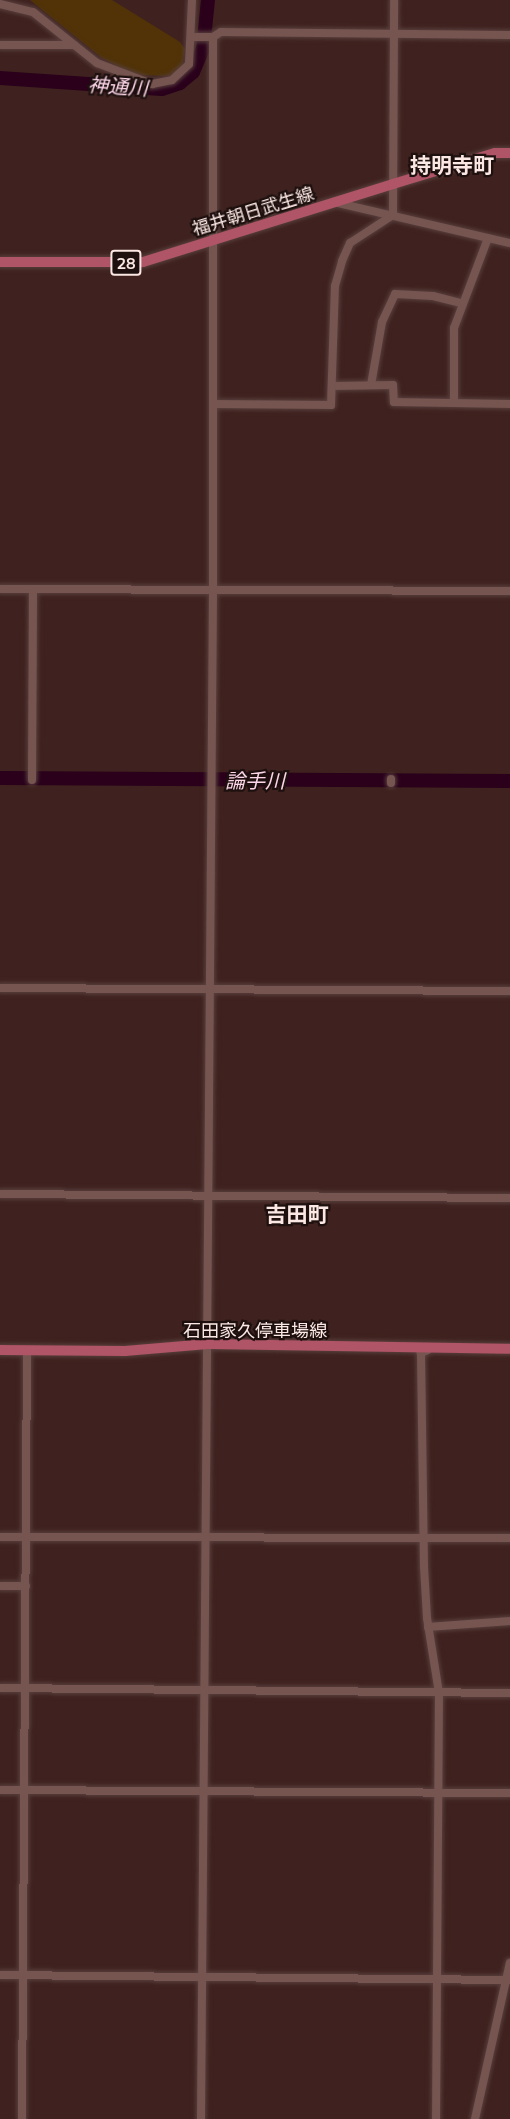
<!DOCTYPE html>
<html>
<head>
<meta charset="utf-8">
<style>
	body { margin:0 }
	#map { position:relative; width:510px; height:2119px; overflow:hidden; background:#3f221f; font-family:Mulish,"Noto Sans JP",sans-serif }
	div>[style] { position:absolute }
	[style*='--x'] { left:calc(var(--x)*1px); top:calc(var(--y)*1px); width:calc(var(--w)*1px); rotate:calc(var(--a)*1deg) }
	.green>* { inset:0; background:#513307 }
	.river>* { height:14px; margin:-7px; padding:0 7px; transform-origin:7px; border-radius:7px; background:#2a001b }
	.roads { filter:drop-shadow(0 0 2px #583f3d) drop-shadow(0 0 2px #583f3d) }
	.minor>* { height:8px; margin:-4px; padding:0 4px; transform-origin:4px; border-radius:4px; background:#765550 }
	.major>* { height:10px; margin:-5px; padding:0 5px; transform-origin:5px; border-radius:5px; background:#b05467 }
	span { translate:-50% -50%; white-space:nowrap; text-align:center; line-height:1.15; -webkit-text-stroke:4.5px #1d100e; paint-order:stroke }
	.shield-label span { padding:2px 4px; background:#1d100e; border:2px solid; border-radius:4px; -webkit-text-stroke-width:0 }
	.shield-label { font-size:16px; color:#fbe7e3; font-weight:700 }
	.street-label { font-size:18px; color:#fbe7e3 }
	.water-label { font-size:20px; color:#fcd5e9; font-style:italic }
	.quarter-label { font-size:21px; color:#fbe7e3; font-weight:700 }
</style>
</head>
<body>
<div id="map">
	<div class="green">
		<div style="clip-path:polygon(30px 0,112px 0,180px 42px,185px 49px,182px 67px,169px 76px,135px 75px,102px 58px)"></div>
	</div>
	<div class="river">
		<div style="--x:0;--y:78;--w:162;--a:3.9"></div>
		<div style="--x:162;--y:89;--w:19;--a:-18"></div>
		<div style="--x:180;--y:83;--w:17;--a:-40"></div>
		<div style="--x:193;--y:72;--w:25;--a:-67"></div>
		<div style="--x:203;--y:49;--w:49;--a:-84.2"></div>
		<div style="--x:0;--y:778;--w:510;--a:0.34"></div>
	</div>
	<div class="roads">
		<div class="minor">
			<div style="--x:0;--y:4;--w:34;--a:14"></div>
			<div style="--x:33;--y:12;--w:82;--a:38.6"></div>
			<div style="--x:97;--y:63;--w:59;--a:20.9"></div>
			<div style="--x:152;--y:84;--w:20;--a:-11"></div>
			<div style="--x:172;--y:80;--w:23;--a:-43"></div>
			<div style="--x:189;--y:64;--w:64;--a:-87.3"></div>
			<div style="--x:193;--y:37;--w:20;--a:0"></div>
			<div style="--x:213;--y:37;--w:9;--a:-32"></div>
			<div style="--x:221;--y:32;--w:289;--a:0.6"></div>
			<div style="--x:0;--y:45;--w:74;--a:0"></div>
			<div style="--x:338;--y:203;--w:177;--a:13.1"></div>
			<div style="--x:371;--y:385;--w:64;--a:-80.1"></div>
			<div style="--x:382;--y:322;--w:31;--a:-65"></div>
			<div style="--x:395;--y:294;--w:38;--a:3"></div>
			<div style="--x:433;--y:296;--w:30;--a:14"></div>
			<div style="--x:332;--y:386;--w:61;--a:-0.9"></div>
			<div style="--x:393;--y:385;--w:17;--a:87"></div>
			<div style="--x:394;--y:402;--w:116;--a:1"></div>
			<div style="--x:454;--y:403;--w:75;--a:-90"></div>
			<div style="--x:454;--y:328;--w:96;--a:-69.3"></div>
			<div style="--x:214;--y:404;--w:117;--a:0.5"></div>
			<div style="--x:331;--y:405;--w:119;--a:-88.1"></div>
			<div style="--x:335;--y:286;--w:26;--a:-74"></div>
			<div style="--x:342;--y:261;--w:20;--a:-66"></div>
			<div style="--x:350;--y:243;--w:51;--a:-33.1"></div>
			<div style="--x:393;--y:215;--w:215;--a:-89.7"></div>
			<div style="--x:0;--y:589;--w:510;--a:0.22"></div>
			<div style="--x:32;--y:780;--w:191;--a:-89.7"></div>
			<div style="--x:391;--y:783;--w:4;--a:-90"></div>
			<div style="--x:0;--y:988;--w:510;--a:0.34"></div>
			<div style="--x:0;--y:1194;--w:510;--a:0.45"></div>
			<div style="--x:428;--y:1350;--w:8;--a:157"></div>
			<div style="--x:421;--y:1353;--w:214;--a:89.2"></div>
			<div style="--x:424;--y:1567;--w:51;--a:86.6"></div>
			<div style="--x:427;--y:1618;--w:76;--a:80.9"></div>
			<div style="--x:439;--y:1693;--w:426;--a:90.4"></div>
			<div style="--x:0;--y:1537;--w:510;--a:0.11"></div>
			<div style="--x:0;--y:1586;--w:26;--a:0"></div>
			<div style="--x:428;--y:1627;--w:82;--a:-4.2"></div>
			<div style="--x:0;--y:1688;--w:510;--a:0.56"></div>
			<div style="--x:0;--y:1790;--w:510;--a:0.34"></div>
			<div style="--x:0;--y:1975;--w:510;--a:0.56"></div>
			<div style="--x:22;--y:2119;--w:768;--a:-89.63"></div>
			<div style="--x:201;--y:2119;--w:1529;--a:-89.55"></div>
			<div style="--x:213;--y:590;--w:553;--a:-90"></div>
			<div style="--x:475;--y:2119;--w:160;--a:-77.4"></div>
		</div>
		<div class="major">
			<div style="--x:0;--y:262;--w:143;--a:0"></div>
			<div style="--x:143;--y:262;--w:262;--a:-17.3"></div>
			<div style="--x:393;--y:184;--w:107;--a:-16.9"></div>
			<div style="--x:495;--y:153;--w:15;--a:0"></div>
			<div style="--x:0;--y:1350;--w:125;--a:0.5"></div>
			<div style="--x:125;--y:1351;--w:83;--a:-4.8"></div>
			<div style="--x:208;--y:1344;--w:302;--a:0.9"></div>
		</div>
	</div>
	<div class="shield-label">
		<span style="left:126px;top:263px">28</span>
	</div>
	<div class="street-label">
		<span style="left:253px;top:212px;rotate:-17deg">福井朝日武生線</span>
		<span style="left:255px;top:1331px">石田家久停車場線</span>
	</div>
	<div class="water-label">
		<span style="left:118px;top:86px;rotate:4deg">神通川</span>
		<span style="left:255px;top:780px">論手川</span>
	</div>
	<div class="quarter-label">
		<span style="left:452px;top:165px">持明寺町</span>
		<span style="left:297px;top:1214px">吉田町</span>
	</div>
</div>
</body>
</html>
